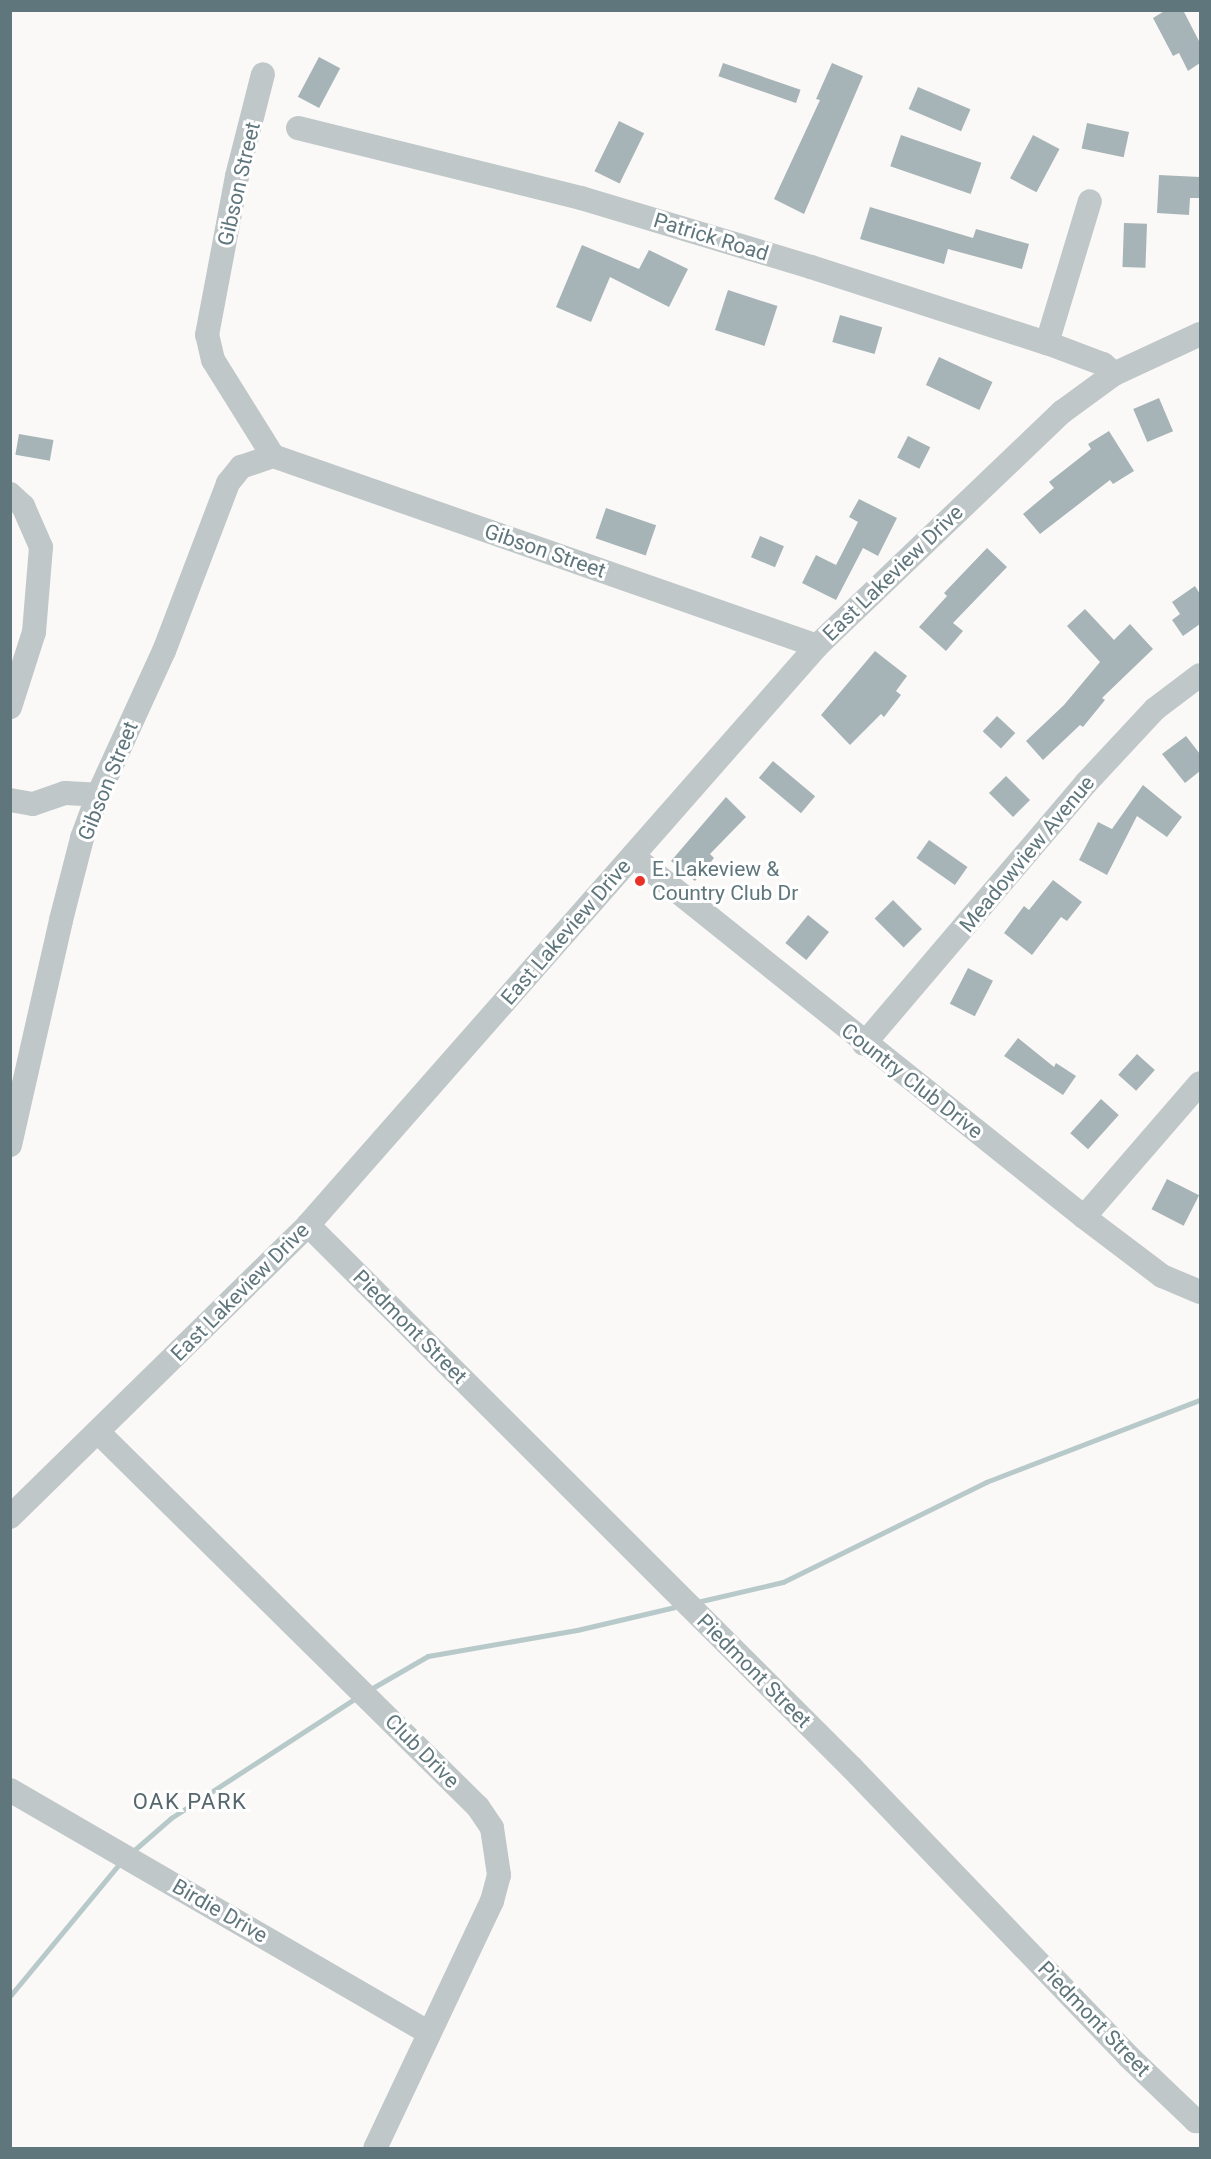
<!DOCTYPE html>
<html>
<head>
<meta charset="utf-8">
<style>
	body { margin:0 }
	#map { position:relative; width:1211px; height:2159px; overflow:hidden; background:#faf9f7; font-family:Roboto,sans-serif }
	div>[style] { position:absolute }
	[style*='--x'] { left:calc(var(--x)*1px); top:calc(var(--y)*1px); width:calc(var(--w)*1px); rotate:calc(var(--a)*1deg) }
	.stream>* { height:5px; margin:-2.5px; padding:0 2.5px; transform-origin:2.5px; border-radius:2.5px; background:#b8c9ca }
	.building>* { inset:0; background:#a7b4b7; transform-origin:0 0 }
	.minor>* { height:24px; margin:-12px; padding:0 12px; transform-origin:12px; border-radius:12px; background:#c0c7c9 }
	.dots>* { width:16px; height:16px; translate:-50% -50%; box-sizing:border-box; border:3px solid #fff; border-radius:50% }
	span { translate:-50% -50%; white-space:nowrap; text-align:center; line-height:1.15; -webkit-text-stroke:6px #fff; paint-order:stroke }
	.street-label { font-size:21px; color:#5f767d }
	.poi-label { font-size:21px; color:#5f767d }
	.left { translate:0 -50%; text-align:left }
	.neighbourhood-label { font-size:22px; color:#56686e; letter-spacing:1.5px }
	.frame { position:absolute; inset:0; border:12px solid #5f767d; pointer-events:none }
</style>
</head>
<body>
<div id="map">
	<div class="stream">
		<div style="--x:697;--y:1602;--w:88;--a:-13.1"></div>
		<div style="--x:783;--y:1582;--w:226;--a:-26.2"></div>
		<div style="--x:986;--y:1482;--w:229;--a:-21"></div>
		<div style="--x:369;--y:1690;--w:68;--a:-30"></div>
		<div style="--x:428;--y:1656;--w:151;--a:-9.9"></div>
		<div style="--x:577;--y:1630;--w:105;--a:-13.2"></div>
		<div style="--x:132;--y:1852;--w:52;--a:-41.1"></div>
		<div style="--x:171;--y:1818;--w:221;--a:-33"></div>
		<div style="--x:10;--y:1996;--w:174;--a:-50.4"></div>
	</div>
	<div class="building">
		<div style="clip-path:polygon(1166px 10px,1183px 10px,1200px 43px,1200px 63px,1188px 71px,1179px 53px,1173px 56px,1153px 18px)"></div>
		<div style="left:319px;top:57px;width:24px;height:45px;rotate:28deg"></div>
		<div style="left:723px;top:63px;width:82px;height:14px;rotate:19deg"></div>
		<div style="clip-path:polygon(832px 63px,863px 76px,804px 214px,774px 199px,820px 100px,816px 99px)"></div>
		<div style="left:918px;top:87px;width:57px;height:24px;rotate:23deg"></div>
		<div style="left:619px;top:121px;width:28px;height:56px;rotate:26deg"></div>
		<div style="left:1087px;top:123px;width:43px;height:26px;rotate:12deg"></div>
		<div style="left:901px;top:135px;width:85px;height:33px;rotate:19deg"></div>
		<div style="left:1033px;top:135px;width:30px;height:49px;rotate:28deg"></div>
		<div style="clip-path:polygon(1159px 175px,1200px 177px,1200px 198px,1190px 198px,1189px 215px,1157px 213px)"></div>
		<div style="clip-path:polygon(870px 207px,973px 238px,976px 229px,1029px 244px,1022px 269px,948px 249px,944px 264px,860px 239px)"></div>
		<div style="left:1124px;top:223px;width:23px;height:44px;rotate:2deg"></div>
		<div style="clip-path:polygon(582px 245px,639px 269px,649px 250px,688px 269px,669px 307px,610px 277px,591px 322px,556px 307px)"></div>
		<div style="left:728px;top:290px;width:52px;height:42px;rotate:18deg"></div>
		<div style="left:840px;top:315px;width:44px;height:28px;rotate:16deg"></div>
		<div style="left:939px;top:357px;width:59px;height:31px;rotate:25deg"></div>
		<div style="left:1159px;top:398px;width:36px;height:28px;rotate:67deg"></div>
		<div style="clip-path:polygon(1109px 431px,1134px 471px,1113px 484px,1110px 480px,1040px 534px,1023px 514px,1054px 488px,1049px 482px,1091px 449px,1088px 444px)"></div>
		<div style="left:19px;top:434px;width:35px;height:21px;rotate:10deg"></div>
		<div style="left:908px;top:436px;width:25px;height:24px;rotate:27deg"></div>
		<div style="clip-path:polygon(859px 499px,897px 518px,878px 556px,863px 548px,836px 600px,802px 583px,816px 555px,836px 565px,858px 522px,849px 517px)"></div>
		<div style="left:606px;top:508px;width:53px;height:32px;rotate:19deg"></div>
		<div style="left:760px;top:536px;width:26px;height:23px;rotate:23deg"></div>
		<div style="clip-path:polygon(987px 548px,1007px 567px,953px 623px,963px 631px,946px 651px,919px 627px,947px 596px,944px 593px)"></div>
		<div style="clip-path:polygon(1195px 586px,1200px 594px,1200px 624px,1183px 636px,1172px 620px,1180px 614px,1172px 602px)"></div>
		<div style="clip-path:polygon(1085px 609px,1114px 640px,1130px 624px,1153px 649px,1102px 698px,1105px 700px,1083px 727px,1080px 725px,1043px 760px,1026px 741px,1064px 705px,1100px 662px,1067px 626px)"></div>
		<div style="clip-path:polygon(875px 651px,907px 676px,896px 691px,901px 695px,884px 717px,881px 714px,850px 745px,821px 715px)"></div>
		<div style="left:997px;top:716px;width:25px;height:21px;rotate:43deg"></div>
		<div style="clip-path:polygon(1186px 736px,1200px 754px,1200px 771px,1185px 783px,1162px 754px)"></div>
		<div style="left:773px;top:761px;width:55px;height:22px;rotate:40deg"></div>
		<div style="left:1006px;top:776px;width:34px;height:24px;rotate:45deg"></div>
		<div style="clip-path:polygon(1143px 785px,1182px 817px,1167px 837px,1137px 816px,1107px 875px,1079px 860px,1098px 822px,1112px 829px)"></div>
		<div style="clip-path:polygon(726px 797px,746px 817px,710px 854px,714px 858px,695px 881px,671px 861px)"></div>
		<div style="left:929px;top:840px;width:47px;height:22px;rotate:35deg"></div>
		<div style="clip-path:polygon(1053px 880px,1082px 902px,1067px 921px,1061px 917px,1032px 955px,1004px 933px,1024px 906px,1029px 910px)"></div>
		<div style="left:893px;top:900px;width:41px;height:26px;rotate:45deg"></div>
		<div style="left:808px;top:915px;width:27px;height:36px;rotate:39deg"></div>
		<div style="left:968px;top:968px;width:28px;height:40px;rotate:27deg"></div>
		<div style="clip-path:polygon(1018px 1038px,1054px 1067px,1056px 1063px,1076px 1076px,1063px 1095px,1004px 1056px)"></div>
		<div style="left:1137px;top:1054px;width:24px;height:28px;rotate:42deg"></div>
		<div style="left:1101px;top:1099px;width:24px;height:46px;rotate:42deg"></div>
		<div style="left:1167px;top:1179px;width:36px;height:34px;rotate:27deg"></div>
	</div>
	<div class="minor">
		<div style="--x:298;--y:128;--w:292;--a:13.9"></div>
		<div style="--x:581;--y:198;--w:240;--a:16.7"></div>
		<div style="--x:811;--y:267;--w:248;--a:17.9"></div>
		<div style="--x:1047;--y:343;--w:60;--a:20.6"></div>
		<div style="--x:1103;--y:364;--w:15;--a:42"></div>
		<div style="--x:1047;--y:343;--w:148;--a:-73.2"></div>
		<div style="--x:273;--y:456;--w:576;--a:19.25"></div>
		<div style="--x:10;--y:494;--w:18;--a:43"></div>
		<div style="--x:23;--y:506;--w:45;--a:66.3"></div>
		<div style="--x:41;--y:547;--w:85;--a:94.7"></div>
		<div style="--x:34;--y:632;--w:79;--a:107.7"></div>
		<div style="--x:10;--y:800;--w:23;--a:10"></div>
		<div style="--x:33;--y:804;--w:34;--a:-19"></div>
		<div style="--x:65;--y:793;--w:33;--a:3"></div>
		<div style="--x:633;--y:856;--w:578;--a:38.68"></div>
		<div style="--x:1084;--y:1217;--w:98;--a:37.1"></div>
		<div style="--x:1162;--y:1276;--w:41;--a:22.8"></div>
		<div style="--x:864;--y:1044;--w:343;--a:-49.6"></div>
		<div style="--x:1086;--y:783;--w:101;--a:-47"></div>
		<div style="--x:1155;--y:709;--w:56;--a:-37.1"></div>
		<div style="--x:10;--y:1145;--w:231;--a:-77.2"></div>
		<div style="--x:61;--y:920;--w:85;--a:-75.6"></div>
		<div style="--x:82;--y:838;--w:46;--a:-69.6"></div>
		<div style="--x:98;--y:795;--w:158;--a:-65.4"></div>
		<div style="--x:164;--y:651;--w:180;--a:-69.1"></div>
		<div style="--x:228;--y:483;--w:21;--a:-51"></div>
		<div style="--x:241;--y:467;--w:34;--a:-19"></div>
		<div style="--x:273;--y:456;--w:113;--a:-122"></div>
		<div style="--x:213;--y:360;--w:26;--a:-103"></div>
		<div style="--x:207;--y:335;--w:162;--a:-79.3"></div>
		<div style="--x:237;--y:176;--w:105;--a:-75.7"></div>
		<div style="--x:1084;--y:1217;--w:177;--a:-49.1"></div>
		<div style="--x:308;--y:1225;--w:769;--a:44.95"></div>
		<div style="--x:852;--y:1768;--w:400;--a:46.2"></div>
		<div style="--x:1129;--y:2057;--w:93;--a:43.7"></div>
		<div style="--x:1196;--y:2121;--w:4;--a:0"></div>
		<div style="--x:99;--y:1433;--w:532;--a:44.62"></div>
		<div style="--x:478;--y:1807;--w:25;--a:56"></div>
		<div style="--x:492;--y:1828;--w:48;--a:81.5"></div>
		<div style="--x:499;--y:1875;--w:27;--a:105"></div>
		<div style="--x:492;--y:1901;--w:273;--a:115.3"></div>
		<div style="--x:10;--y:1517;--w:417;--a:-44.4"></div>
		<div style="--x:308;--y:1225;--w:771;--a:-48.68"></div>
		<div style="--x:817;--y:646;--w:339;--a:-43.7"></div>
		<div style="--x:1062;--y:412;--w:64;--a:-36.2"></div>
		<div style="--x:1114;--y:374;--w:95;--a:-24.9"></div>
		<div style="--x:10;--y:1790;--w:484;--a:30.1"></div>
	</div>
	<div class="dots">
		<div style="left:640px;top:881px;background:#e93128"></div>
	</div>
	<div class="street-label">
		<span style="left:239px;top:184px;rotate:-77deg">Gibson Street</span>
		<span style="left:711px;top:237px;rotate:17deg">Patrick Road</span>
		<span style="left:545px;top:551px;rotate:19deg">Gibson Street</span>
		<span style="left:893px;top:573px;rotate:-44deg">East Lakeview Drive</span>
		<span style="left:108px;top:781px;rotate:-68deg">Gibson Street</span>
		<span style="left:1027px;top:854px;rotate:-50deg">Meadowview Avenue</span>
		<span style="left:566px;top:932px;rotate:-49deg">East Lakeview Drive</span>
		<span style="left:912px;top:1081px;rotate:38deg">Country Club Drive</span>
		<span style="left:240px;top:1292px;rotate:-45deg">East Lakeview Drive</span>
		<span style="left:410px;top:1327px;rotate:45deg">Piedmont Street</span>
		<span style="left:754px;top:1671px;rotate:45deg">Piedmont Street</span>
		<span style="left:422px;top:1751px;rotate:45deg">Club Drive</span>
		<span style="left:220px;top:1911px;rotate:30deg">Birdie Drive</span>
		<span style="left:1094px;top:2019px;rotate:46deg">Piedmont Street</span>
	</div>
	<div class="poi-label">
		<span class="left" style="left:652px;top:881px">E. Lakeview &amp;<br>Country Club Dr</span>
	</div>
	<div class="neighbourhood-label">
		<span style="left:190px;top:1802px">OAK PARK</span>
	</div>
	<div class="frame"></div>
</div>
</body>
</html>
